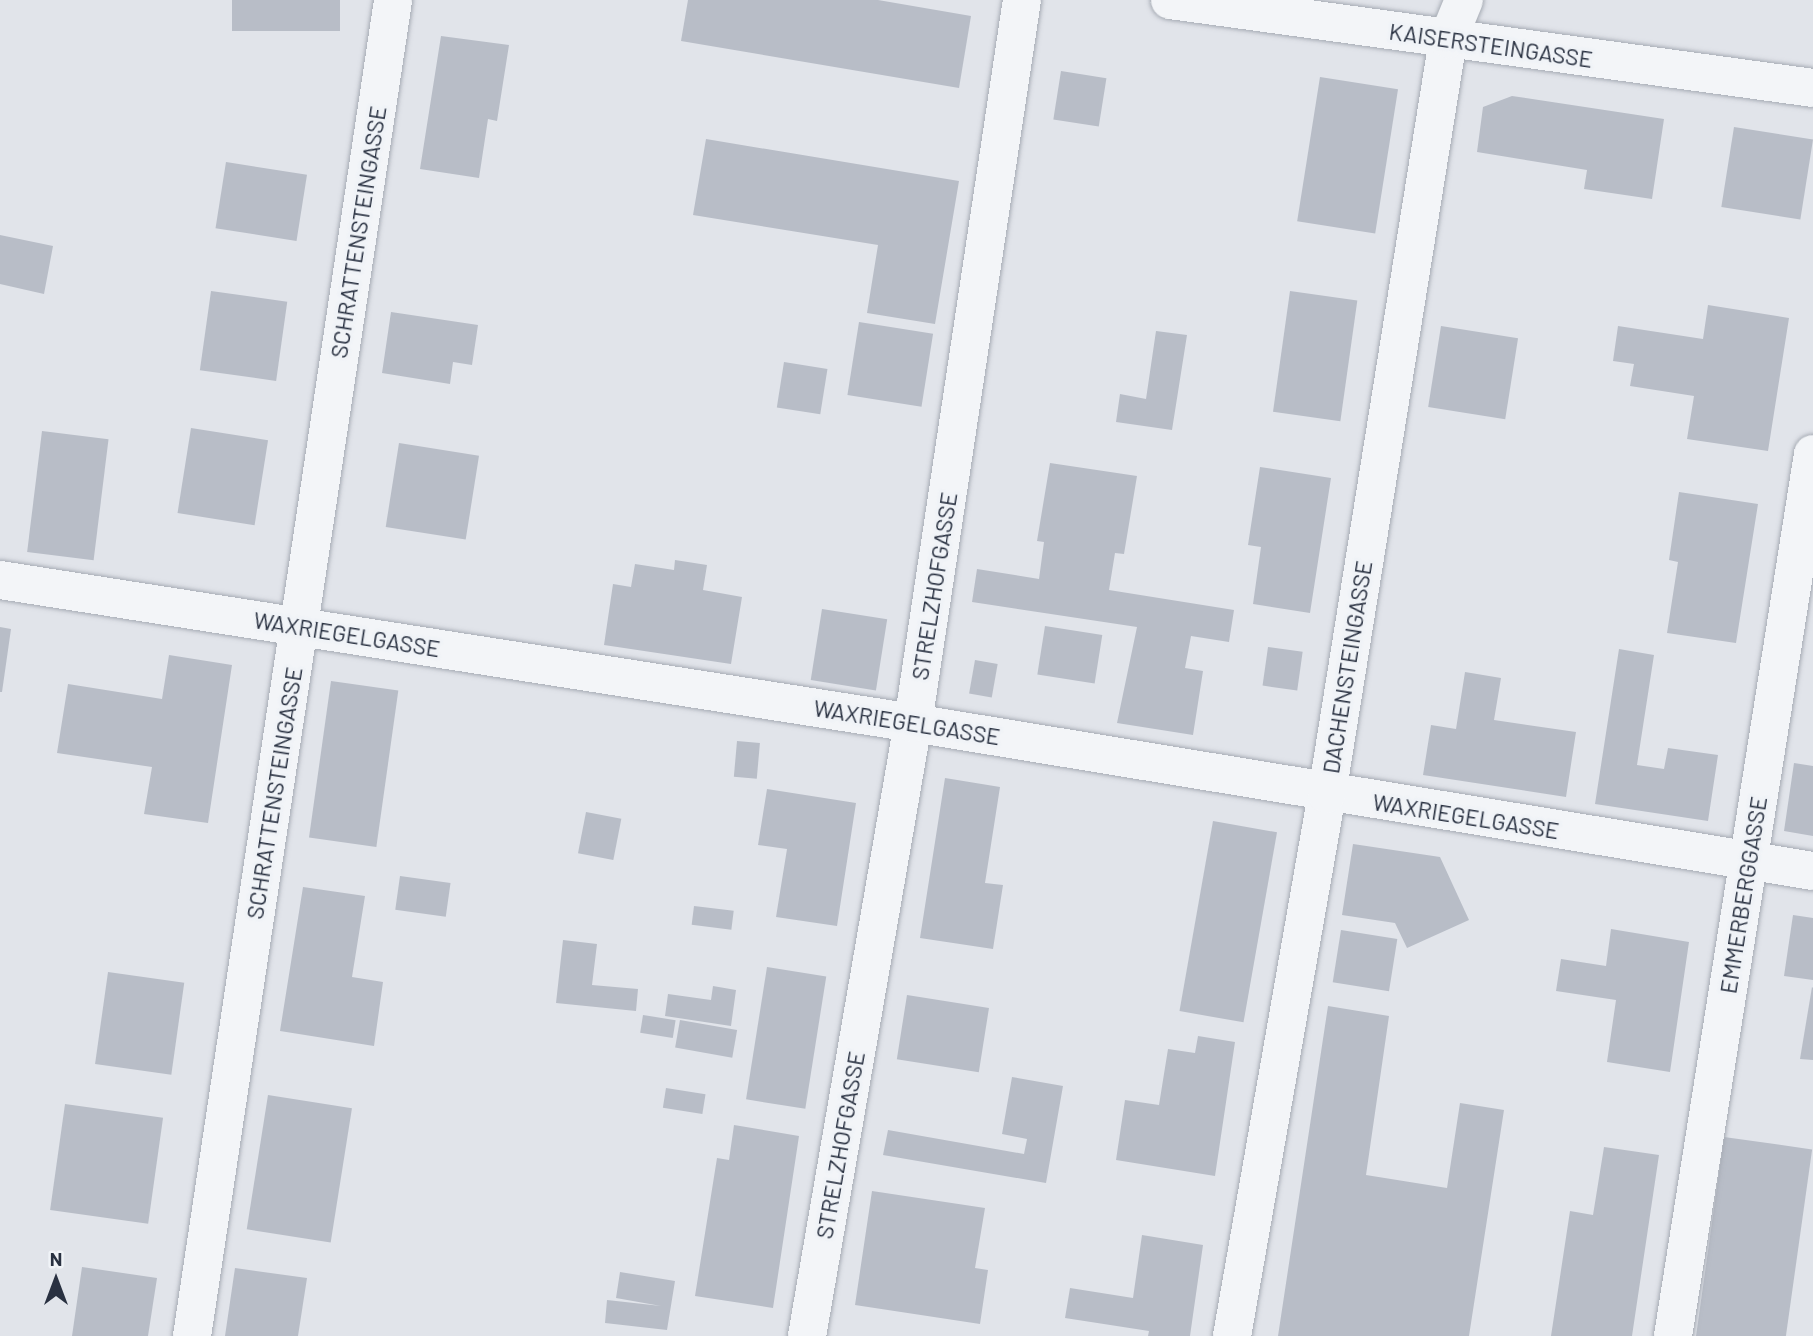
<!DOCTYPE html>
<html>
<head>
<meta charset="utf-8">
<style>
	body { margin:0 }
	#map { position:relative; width:1813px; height:1336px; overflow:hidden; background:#e1e4ea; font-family:Barlow,sans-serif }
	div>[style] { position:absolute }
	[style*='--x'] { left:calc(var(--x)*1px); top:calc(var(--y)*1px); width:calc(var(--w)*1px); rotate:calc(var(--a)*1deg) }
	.building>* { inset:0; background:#b8bdc7; transform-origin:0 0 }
	.roads { filter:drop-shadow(0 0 2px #a6abb4) drop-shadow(0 0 2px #a6abb4) }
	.minor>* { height:38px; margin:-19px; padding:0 19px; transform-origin:19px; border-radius:19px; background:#f3f5f8 }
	span { translate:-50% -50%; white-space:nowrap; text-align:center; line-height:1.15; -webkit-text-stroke:7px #f0f3f7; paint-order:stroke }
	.street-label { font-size:23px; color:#293141 }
	.north { position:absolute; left:21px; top:1245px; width:70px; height:70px; -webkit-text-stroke:5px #f0f3f7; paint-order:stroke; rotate:0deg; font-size:19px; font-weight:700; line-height:28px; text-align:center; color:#293141 }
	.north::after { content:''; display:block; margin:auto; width:24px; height:32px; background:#293141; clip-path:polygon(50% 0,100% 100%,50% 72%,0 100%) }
</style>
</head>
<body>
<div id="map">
	<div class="building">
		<div style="left:232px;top:0;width:108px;height:31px"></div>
		<div style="clip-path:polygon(688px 0,878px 0,971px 16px,959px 88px,681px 41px)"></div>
		<div style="clip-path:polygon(441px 36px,509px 45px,497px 121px,488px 119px,479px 178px,420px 169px)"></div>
		<div style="left:1061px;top:71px;width:46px;height:49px;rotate:9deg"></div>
		<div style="left:1320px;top:77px;width:79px;height:146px;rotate:9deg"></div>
		<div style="clip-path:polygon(1512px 96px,1664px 119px,1652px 199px,1584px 189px,1587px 170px,1477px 152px,1483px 107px)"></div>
		<div style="left:1734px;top:127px;width:80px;height:81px;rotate:9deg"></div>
		<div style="clip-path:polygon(706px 139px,959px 181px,935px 324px,867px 313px,878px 245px,693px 215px)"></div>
		<div style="left:226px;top:162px;width:82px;height:67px;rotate:9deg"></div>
		<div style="clip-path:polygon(0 235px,53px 246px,44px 294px,0 284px)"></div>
		<div style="left:211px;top:291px;width:77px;height:80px;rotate:8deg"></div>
		<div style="left:1290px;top:291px;width:68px;height:122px;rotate:8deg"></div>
		<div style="clip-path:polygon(1708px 305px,1789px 318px,1768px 451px,1687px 439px,1694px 396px,1630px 386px,1634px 364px,1613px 361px,1618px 326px,1703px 339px)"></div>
		<div style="clip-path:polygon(391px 312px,478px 325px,472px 365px,453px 362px,450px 384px,382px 373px)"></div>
		<div style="left:859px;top:322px;width:75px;height:74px;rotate:9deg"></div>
		<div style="left:1441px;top:326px;width:78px;height:82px;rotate:9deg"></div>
		<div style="clip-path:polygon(1156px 331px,1187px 335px,1172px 430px,1116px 422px,1120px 394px,1146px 399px)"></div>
		<div style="left:784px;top:362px;width:44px;height:46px;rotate:9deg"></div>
		<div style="left:191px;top:428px;width:78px;height:86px;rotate:9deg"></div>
		<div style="left:42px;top:431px;width:67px;height:122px;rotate:7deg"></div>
		<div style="left:399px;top:443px;width:81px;height:85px;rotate:9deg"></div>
		<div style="clip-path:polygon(1050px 463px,1137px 476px,1124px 554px,1115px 553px,1109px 590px,1234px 610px,1229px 642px,1191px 636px,1185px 668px,1203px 671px,1193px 735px,1117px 723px,1137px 627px,972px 602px,977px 569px,1039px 579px,1044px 542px,1037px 541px)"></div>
		<div style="clip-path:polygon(1260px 467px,1331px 478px,1310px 613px,1253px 604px,1261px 547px,1248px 545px)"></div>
		<div style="clip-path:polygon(1679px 492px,1758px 504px,1736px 643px,1667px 633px,1678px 562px,1669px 560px)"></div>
		<div style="clip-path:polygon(675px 560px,707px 565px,703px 590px,742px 597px,731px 664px,604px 645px,613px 584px,631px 587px,635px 564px,674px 570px)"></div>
		<div style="left:822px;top:609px;width:66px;height:72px;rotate:9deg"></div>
		<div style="left:1045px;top:626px;width:58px;height:49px;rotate:9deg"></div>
		<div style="clip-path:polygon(0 627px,11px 629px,2px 692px,0 692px)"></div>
		<div style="left:1268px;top:647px;width:35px;height:39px;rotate:8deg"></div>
		<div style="clip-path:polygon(1619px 649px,1654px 655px,1637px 765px,1664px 769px,1668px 748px,1718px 755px,1708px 821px,1595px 804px)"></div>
		<div style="clip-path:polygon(169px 655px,232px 665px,208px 823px,144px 814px,152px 767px,57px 753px,68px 684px,162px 699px)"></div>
		<div style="left:975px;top:660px;width:23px;height:34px;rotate:10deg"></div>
		<div style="clip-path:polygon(1465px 672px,1501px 678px,1494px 720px,1576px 732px,1566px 797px,1423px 775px,1431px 725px,1456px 729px)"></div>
		<div style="left:331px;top:681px;width:68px;height:158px;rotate:8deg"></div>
		<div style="left:737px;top:741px;width:23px;height:36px;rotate:5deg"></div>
		<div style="clip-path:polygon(1794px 763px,1813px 766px,1813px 836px,1784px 831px)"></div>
		<div style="clip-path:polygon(945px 778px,1000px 787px,985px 883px,1003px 885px,993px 949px,920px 938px)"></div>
		<div style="clip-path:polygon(767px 789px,856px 803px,837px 926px,776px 917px,787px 849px,758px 845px)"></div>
		<div style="left:586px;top:812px;width:36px;height:42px;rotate:11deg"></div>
		<div style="left:1213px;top:821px;width:65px;height:193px;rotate:10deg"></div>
		<div style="clip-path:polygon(1353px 844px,1440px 857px,1469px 920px,1407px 948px,1395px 923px,1342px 915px)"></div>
		<div style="left:400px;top:876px;width:51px;height:34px;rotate:8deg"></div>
		<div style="clip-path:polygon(303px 887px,365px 896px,352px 977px,383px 982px,374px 1046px,280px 1031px)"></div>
		<div style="left:694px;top:906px;width:40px;height:19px;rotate:7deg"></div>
		<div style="clip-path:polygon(1793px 915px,1813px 918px,1813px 980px,1784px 976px)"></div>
		<div style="clip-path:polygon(1611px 929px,1689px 942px,1670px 1072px,1607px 1062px,1616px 1000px,1556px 991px,1561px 959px,1606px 966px)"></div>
		<div style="left:1341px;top:930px;width:57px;height:53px;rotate:9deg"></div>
		<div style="clip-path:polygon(563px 940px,597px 944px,592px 985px,638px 989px,636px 1011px,556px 1003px)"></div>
		<div style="left:767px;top:967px;width:60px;height:134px;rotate:9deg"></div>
		<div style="left:108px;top:972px;width:77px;height:93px;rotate:8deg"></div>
		<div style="clip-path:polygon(713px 986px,736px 990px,731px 1026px,665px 1016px,668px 994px,711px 1000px)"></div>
		<div style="clip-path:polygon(1812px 987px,1813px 988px,1813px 1060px,1800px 1059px)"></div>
		<div style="left:907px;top:995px;width:83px;height:65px;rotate:9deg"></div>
		<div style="clip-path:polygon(1328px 1006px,1389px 1016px,1366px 1175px,1447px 1188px,1460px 1103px,1504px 1110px,1469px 1336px,1278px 1336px)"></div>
		<div style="left:643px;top:1015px;width:33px;height:18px;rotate:9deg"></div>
		<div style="left:680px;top:1020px;width:58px;height:28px;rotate:10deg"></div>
		<div style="clip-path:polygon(1198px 1036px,1235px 1042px,1215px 1176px,1116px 1160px,1125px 1100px,1159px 1105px,1168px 1049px,1195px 1053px)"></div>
		<div style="clip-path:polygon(1012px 1077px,1063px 1086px,1046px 1183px,883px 1155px,888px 1130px,1024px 1154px,1027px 1139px,1002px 1134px)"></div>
		<div style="left:666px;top:1088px;width:40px;height:20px;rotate:9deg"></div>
		<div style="left:268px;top:1095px;width:85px;height:136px;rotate:9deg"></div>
		<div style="left:65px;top:1104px;width:99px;height:107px;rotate:8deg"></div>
		<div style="clip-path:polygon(734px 1125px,799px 1136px,773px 1308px,695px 1296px,717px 1158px,729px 1160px)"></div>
		<div style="left:1724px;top:1137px;width:89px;height:201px;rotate:8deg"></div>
		<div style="clip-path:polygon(1604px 1147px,1659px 1155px,1632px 1336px,1551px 1336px,1570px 1211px,1593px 1215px)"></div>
		<div style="clip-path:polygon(872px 1191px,985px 1208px,975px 1268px,988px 1270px,980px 1324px,855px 1305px)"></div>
		<div style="clip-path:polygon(1142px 1235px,1203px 1245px,1190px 1336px,1148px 1336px,1149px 1331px,1065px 1318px,1070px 1288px,1133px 1298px)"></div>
		<div style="clip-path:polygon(82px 1267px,157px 1278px,148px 1336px,72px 1336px)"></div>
		<div style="clip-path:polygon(235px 1268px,307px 1278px,298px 1336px,225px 1336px)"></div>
		<div style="clip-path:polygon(620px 1272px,675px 1281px,667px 1330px,605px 1323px,607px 1300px,661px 1306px,616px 1298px)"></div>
	</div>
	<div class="roads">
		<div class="minor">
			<div style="--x:1170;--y:0;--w:649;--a:7.79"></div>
			<div style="--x:0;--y:580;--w:924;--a:8.9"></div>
			<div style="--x:913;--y:723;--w:912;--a:9.34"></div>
			<div style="--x:192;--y:1336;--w:1351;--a:-81.44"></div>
			<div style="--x:807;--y:1336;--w:622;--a:-80.19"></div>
			<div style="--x:913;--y:723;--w:731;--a:-81.43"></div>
			<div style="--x:1232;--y:1336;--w:550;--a:-80.06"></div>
			<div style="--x:1327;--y:794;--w:765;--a:-80.89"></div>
			<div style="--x:1448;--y:39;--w:42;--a:-67.7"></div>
			<div style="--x:1673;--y:1336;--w:893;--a:-80.98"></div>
		</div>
	</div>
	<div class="street-label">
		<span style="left:1491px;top:45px;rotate:8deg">KAISERSTEINGASSE</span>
		<span style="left:358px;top:232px;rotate:-81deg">SCHRATTENSTEINGASSE</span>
		<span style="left:934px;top:586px;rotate:-81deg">STRELZHOFGASSE</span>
		<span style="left:347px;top:634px;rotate:9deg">WAXRIEGELGASSE</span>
		<span style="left:1347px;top:667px;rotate:-81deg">DACHENSTEINGASSE</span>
		<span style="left:907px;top:722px;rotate:9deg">WAXRIEGELGASSE</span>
		<span style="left:274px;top:793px;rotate:-81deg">SCHRATTENSTEINGASSE</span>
		<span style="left:1466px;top:816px;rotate:9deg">WAXRIEGELGASSE</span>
		<span style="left:1743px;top:895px;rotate:-81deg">EMMERBERGGASSE</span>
		<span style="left:840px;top:1145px;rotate:-80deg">STRELZHOFGASSE</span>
	</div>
	<div class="north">N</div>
</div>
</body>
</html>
